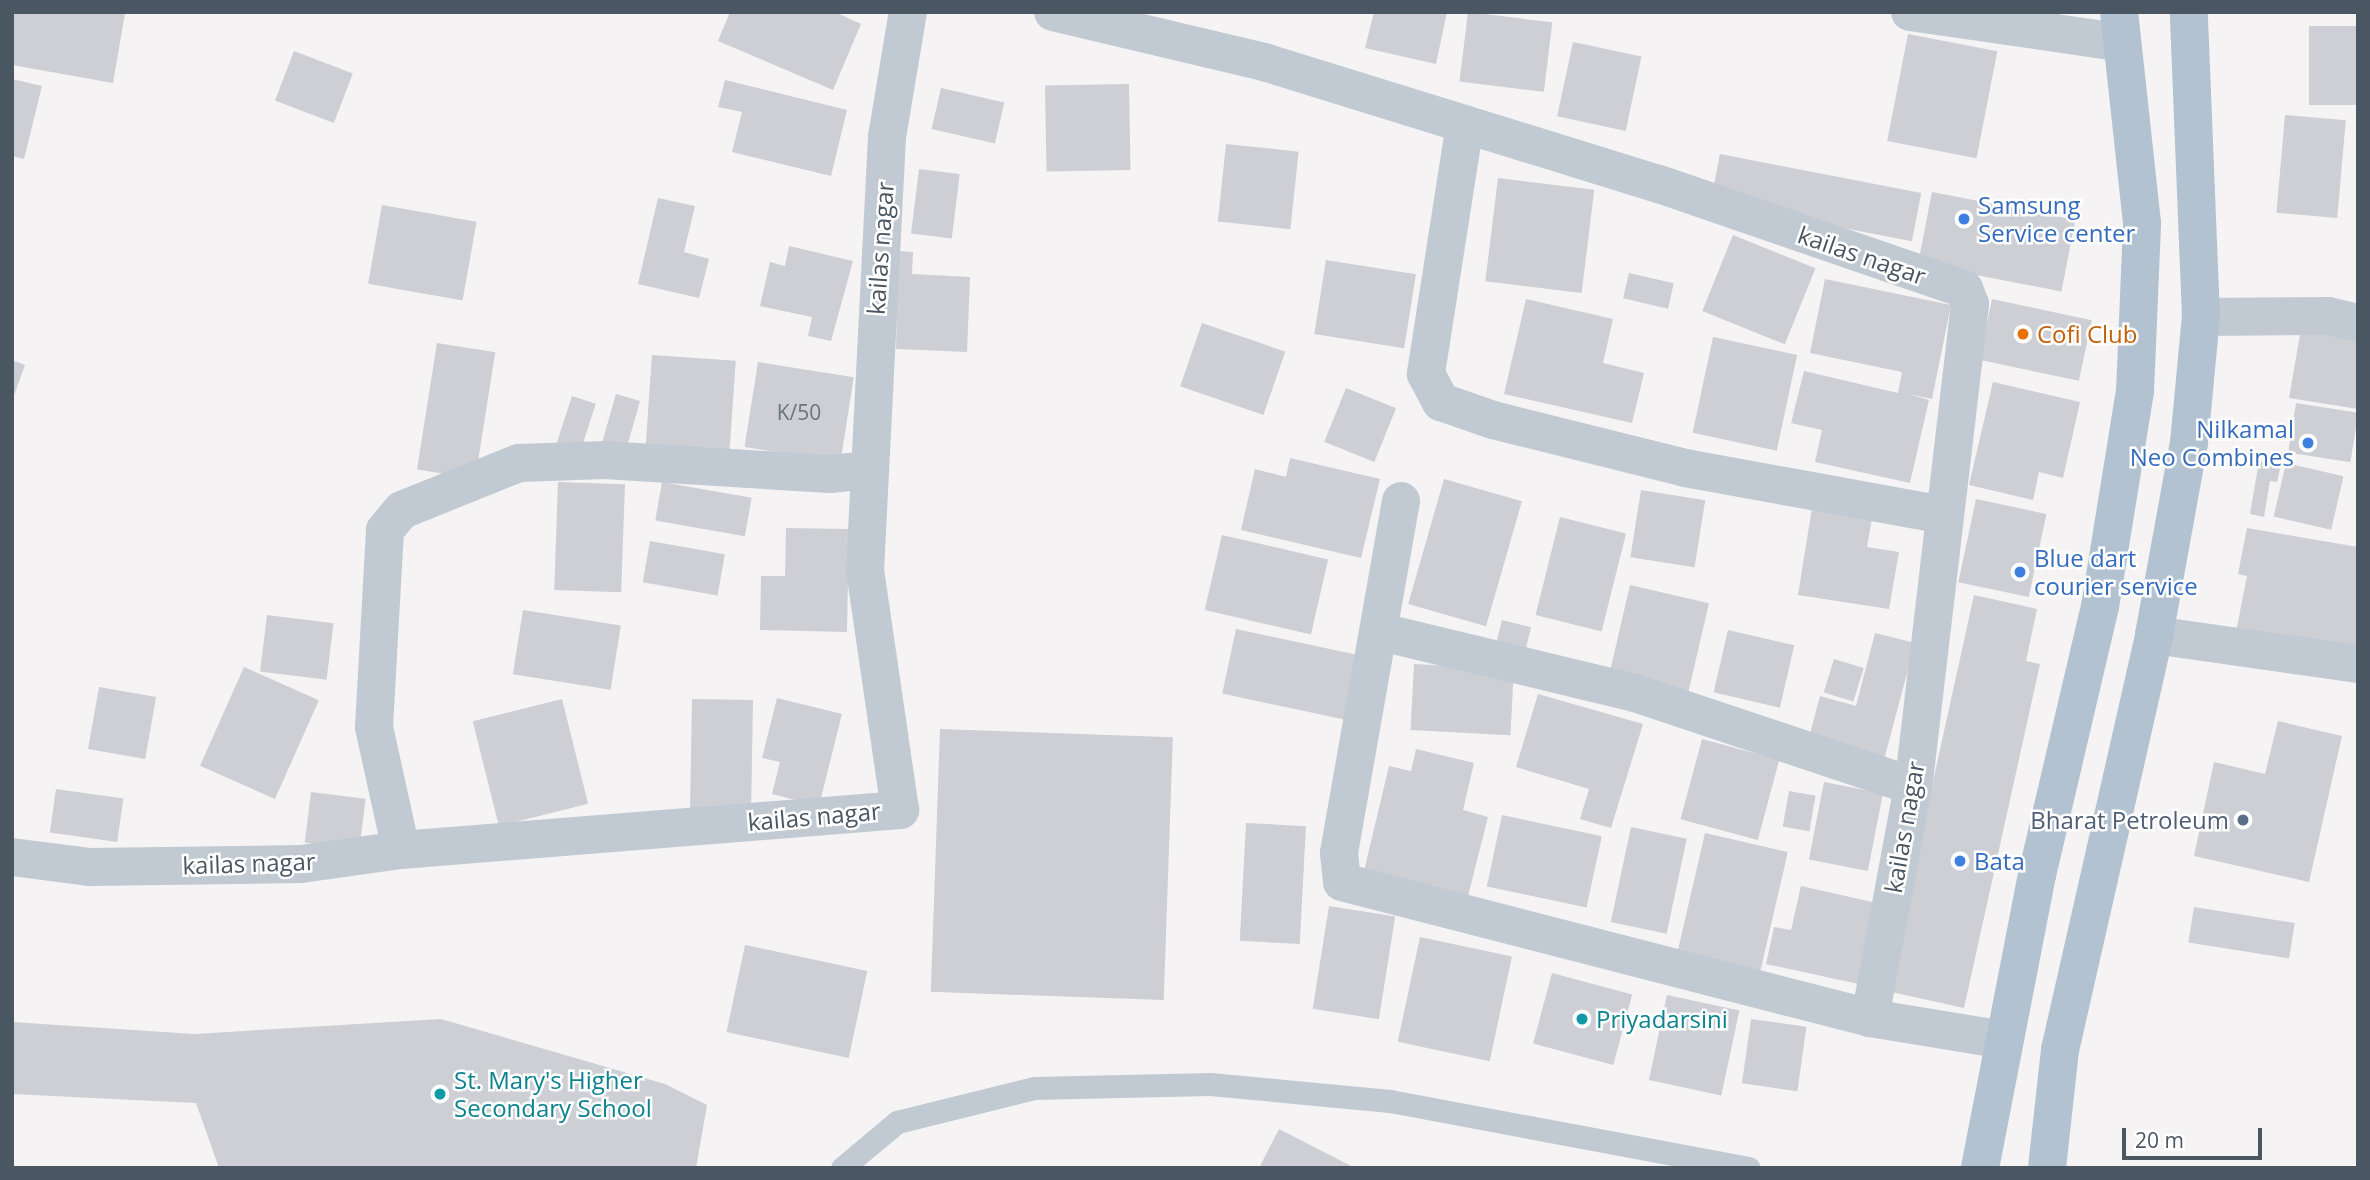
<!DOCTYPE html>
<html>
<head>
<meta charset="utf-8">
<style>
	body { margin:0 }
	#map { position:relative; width:2370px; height:1180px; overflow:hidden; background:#f5f3f3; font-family:"Open Sans",sans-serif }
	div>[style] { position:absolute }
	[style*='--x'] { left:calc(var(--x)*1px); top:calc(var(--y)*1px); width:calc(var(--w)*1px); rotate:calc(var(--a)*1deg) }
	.building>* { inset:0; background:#cdcfd5; transform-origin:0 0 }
	.lane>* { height:23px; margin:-11.5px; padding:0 11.5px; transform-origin:11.5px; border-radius:11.5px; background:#c1cad2 }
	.street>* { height:38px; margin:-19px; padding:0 19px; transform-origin:19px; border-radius:19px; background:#c1cad2 }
	.primary>* { height:38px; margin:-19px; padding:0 19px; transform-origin:19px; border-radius:19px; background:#b3c2d1 }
	.dots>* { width:19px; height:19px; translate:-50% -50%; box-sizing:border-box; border:4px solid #fff; border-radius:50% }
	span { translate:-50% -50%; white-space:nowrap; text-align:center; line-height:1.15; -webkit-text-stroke:5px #fff; paint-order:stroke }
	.number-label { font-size:21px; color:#6b747e }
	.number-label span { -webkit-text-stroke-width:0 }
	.shop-label { font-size:24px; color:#366cbe }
	.left { translate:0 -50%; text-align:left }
	.right { translate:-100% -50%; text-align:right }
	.street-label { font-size:24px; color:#4a5661 }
	.food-label { font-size:24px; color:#c56008 }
	.service-label { font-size:24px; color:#4e5e75 }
	.culture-label { font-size:24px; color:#0d838f }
	.frame { position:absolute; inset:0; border:14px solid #4a5661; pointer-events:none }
	.scale { position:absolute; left:2122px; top:1128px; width:140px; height:32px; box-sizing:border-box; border:4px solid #4a5661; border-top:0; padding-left:9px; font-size:21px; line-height:24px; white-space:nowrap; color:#4a5661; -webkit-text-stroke:5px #fff; paint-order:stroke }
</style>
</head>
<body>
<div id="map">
	<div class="building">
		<div style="clip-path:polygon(14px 12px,125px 13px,113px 83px,12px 65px)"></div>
		<div style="clip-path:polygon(730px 12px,835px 12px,861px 24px,833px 90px,718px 41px)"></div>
		<div style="clip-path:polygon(1374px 12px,1447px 12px,1436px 64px,1365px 48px)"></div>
		<div style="left:1468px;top:12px;width:85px;height:70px;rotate:7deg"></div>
		<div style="left:2358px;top:26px;width:79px;height:49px;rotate:90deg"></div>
		<div style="left:1908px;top:34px;width:91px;height:109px;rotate:11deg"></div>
		<div style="left:1573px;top:42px;width:70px;height:76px;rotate:12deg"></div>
		<div style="left:294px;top:51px;width:63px;height:53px;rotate:21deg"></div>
		<div style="clip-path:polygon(12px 79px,42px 86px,24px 159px,12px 156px)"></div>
		<div style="clip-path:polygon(725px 80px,847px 110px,831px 176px,732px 152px,742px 112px,718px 107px)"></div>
		<div style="left:1129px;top:84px;width:86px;height:84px;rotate:89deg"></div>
		<div style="left:941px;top:88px;width:65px;height:42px;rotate:13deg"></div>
		<div style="left:2285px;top:115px;width:61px;height:98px;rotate:5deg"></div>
		<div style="left:1226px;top:144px;width:73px;height:78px;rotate:6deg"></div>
		<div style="left:1720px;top:154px;width:205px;height:49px;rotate:11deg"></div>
		<div style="left:919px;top:169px;width:41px;height:65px;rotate:7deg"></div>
		<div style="left:1498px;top:178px;width:97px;height:104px;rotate:7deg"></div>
		<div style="left:1932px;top:192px;width:146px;height:73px;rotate:11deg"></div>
		<div style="clip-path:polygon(658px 198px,695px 206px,684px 252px,709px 259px,699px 298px,638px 284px)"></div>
		<div style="left:382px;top:205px;width:96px;height:80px;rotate:10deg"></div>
		<div style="left:1733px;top:235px;width:89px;height:82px;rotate:22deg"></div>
		<div style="clip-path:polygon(789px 246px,853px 261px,831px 341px,808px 336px,812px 317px,760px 306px,770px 262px,785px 266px)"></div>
		<div style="clip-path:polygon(883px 250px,913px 252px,912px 274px,970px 277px,967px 352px,896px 349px,897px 306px)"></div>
		<div style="left:1326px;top:260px;width:91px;height:75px;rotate:9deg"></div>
		<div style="left:1629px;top:273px;width:46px;height:26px;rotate:13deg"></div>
		<div style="clip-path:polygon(1825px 279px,1951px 305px,1932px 399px,1909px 394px,1929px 400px,1910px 483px,1815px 462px,1822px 430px,1791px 423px,1804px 371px,1898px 393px,1902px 372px,1810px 353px)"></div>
		<div style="clip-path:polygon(1526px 299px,1613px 319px,1603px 363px,1644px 373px,1632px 423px,1504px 394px)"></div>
		<div style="left:1992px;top:299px;width:102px;height:62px;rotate:12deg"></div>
		<div style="left:1202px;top:323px;width:88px;height:67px;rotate:19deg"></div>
		<div style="clip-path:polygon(2301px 329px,2358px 339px,2358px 409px,2289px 398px)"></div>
		<div style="left:1713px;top:337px;width:86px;height:98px;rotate:12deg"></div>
		<div style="left:437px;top:343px;width:59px;height:128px;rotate:9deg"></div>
		<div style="left:652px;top:355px;width:84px;height:93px;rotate:4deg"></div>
		<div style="clip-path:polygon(12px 360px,25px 365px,13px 398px,12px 398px)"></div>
		<div style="left:758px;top:362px;width:97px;height:86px;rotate:9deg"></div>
		<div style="clip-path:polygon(1993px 382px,2080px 402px,2063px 478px,2039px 472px,2033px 500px,1969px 485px)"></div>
		<div style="left:1346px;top:388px;width:54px;height:58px;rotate:22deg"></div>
		<div style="left:616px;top:394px;width:25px;height:52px;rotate:16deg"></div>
		<div style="left:572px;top:396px;width:25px;height:53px;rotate:18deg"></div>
		<div style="left:2296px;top:403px;width:63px;height:50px;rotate:9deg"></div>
		<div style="clip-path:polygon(1290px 458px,1380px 479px,1361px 558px,1241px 530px,1255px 469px,1286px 477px)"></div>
		<div style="clip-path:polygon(2259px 461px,2281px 464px,2277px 482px,2270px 481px,2264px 517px,2250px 514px)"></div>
		<div style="left:2286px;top:463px;width:59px;height:55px;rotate:13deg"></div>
		<div style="left:1444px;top:479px;width:81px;height:130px;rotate:16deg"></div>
		<div style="left:558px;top:482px;width:67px;height:108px;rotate:2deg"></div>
		<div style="left:662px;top:482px;width:91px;height:39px;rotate:10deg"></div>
		<div style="left:1641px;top:490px;width:65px;height:68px;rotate:9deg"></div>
		<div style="left:1976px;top:499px;width:72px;height:85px;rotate:12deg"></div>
		<div style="clip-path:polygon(1812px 508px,1872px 518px,1867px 547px,1899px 552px,1889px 609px,1798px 595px)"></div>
		<div style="left:1560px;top:517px;width:68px;height:101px;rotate:14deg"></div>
		<div style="clip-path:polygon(786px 528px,849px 529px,847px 632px,760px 630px,761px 576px,785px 576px)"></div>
		<div style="clip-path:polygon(2247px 528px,2358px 547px,2358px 653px,2236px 632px,2247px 576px,2238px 574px)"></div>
		<div style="left:1222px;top:535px;width:109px;height:77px;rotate:13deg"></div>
		<div style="left:650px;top:541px;width:76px;height:42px;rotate:10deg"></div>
		<div style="left:1630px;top:585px;width:81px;height:94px;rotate:13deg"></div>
		<div style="clip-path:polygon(1974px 595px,2037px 609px,2026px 661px,2040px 664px,1964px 1008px,1887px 991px)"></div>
		<div style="left:523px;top:610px;width:99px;height:65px;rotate:9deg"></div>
		<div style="left:267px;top:615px;width:67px;height:57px;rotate:7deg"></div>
		<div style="left:1502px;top:620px;width:30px;height:32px;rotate:14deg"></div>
		<div style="left:1236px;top:629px;width:126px;height:66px;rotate:12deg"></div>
		<div style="left:1728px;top:630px;width:68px;height:64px;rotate:13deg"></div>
		<div style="clip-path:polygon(1875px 633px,1915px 643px,1884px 760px,1808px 741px,1820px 696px,1856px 706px)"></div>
		<div style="left:1834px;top:659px;width:31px;height:35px;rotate:17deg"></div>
		<div style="left:1414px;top:664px;width:100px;height:66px;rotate:3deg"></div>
		<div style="left:244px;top:667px;width:82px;height:108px;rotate:24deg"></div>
		<div style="left:99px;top:687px;width:58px;height:63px;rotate:10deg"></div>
		<div style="clip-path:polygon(1538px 694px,1643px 724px,1611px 828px,1580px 819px,1589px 789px,1516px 767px)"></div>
		<div style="clip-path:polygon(777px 698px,842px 714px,819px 806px,772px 794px,780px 762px,762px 758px)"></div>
		<div style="left:562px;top:699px;width:108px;height:92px;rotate:76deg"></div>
		<div style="left:692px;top:699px;width:61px;height:109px;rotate:1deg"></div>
		<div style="clip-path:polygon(2278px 721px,2342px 736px,2309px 882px,2194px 856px,2214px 762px,2265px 774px)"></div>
		<div style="left:940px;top:729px;width:233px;height:263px;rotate:2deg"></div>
		<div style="left:1702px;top:739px;width:80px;height:83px;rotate:15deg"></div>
		<div style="clip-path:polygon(1416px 749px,1474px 763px,1463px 810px,1488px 817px,1468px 896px,1364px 871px,1389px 766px,1411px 771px)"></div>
		<div style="left:1824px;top:782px;width:60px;height:79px;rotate:11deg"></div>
		<div style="left:56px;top:789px;width:68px;height:44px;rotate:8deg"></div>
		<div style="left:1789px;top:791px;width:27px;height:36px;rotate:10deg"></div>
		<div style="left:311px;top:792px;width:55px;height:51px;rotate:7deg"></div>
		<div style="left:1502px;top:815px;width:102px;height:73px;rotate:12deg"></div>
		<div style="left:1246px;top:823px;width:60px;height:118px;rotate:3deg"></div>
		<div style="left:1631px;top:827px;width:57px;height:97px;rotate:12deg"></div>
		<div style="left:1705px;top:833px;width:85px;height:128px;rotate:13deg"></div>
		<div style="clip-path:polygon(1801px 886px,1881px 904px,1863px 985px,1766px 964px,1774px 927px,1791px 930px)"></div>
		<div style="left:1329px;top:906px;width:67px;height:104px;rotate:9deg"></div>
		<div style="left:2194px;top:907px;width:102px;height:36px;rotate:9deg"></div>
		<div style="left:1420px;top:937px;width:94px;height:107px;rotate:12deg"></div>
		<div style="left:745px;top:945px;width:125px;height:89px;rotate:12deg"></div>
		<div style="left:1552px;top:973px;width:83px;height:73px;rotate:15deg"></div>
		<div style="left:1667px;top:995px;width:74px;height:87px;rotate:12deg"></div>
		<div style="clip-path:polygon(441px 1019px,665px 1084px,707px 1105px,696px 1168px,219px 1168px,196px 1103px,12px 1094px,12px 1022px,194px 1034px)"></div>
		<div style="left:1751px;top:1019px;width:56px;height:65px;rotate:8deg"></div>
		<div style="clip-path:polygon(1279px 1129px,1355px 1168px,1259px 1168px)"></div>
	</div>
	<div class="lane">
		<div style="--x:842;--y:1168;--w:72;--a:-39.9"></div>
		<div style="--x:897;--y:1122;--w:141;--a:-13.9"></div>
		<div style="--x:1034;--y:1088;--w:176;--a:-1.3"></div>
		<div style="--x:1210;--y:1084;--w:181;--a:5.4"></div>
		<div style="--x:1390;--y:1101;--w:365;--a:10.6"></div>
	</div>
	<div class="street">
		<div style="--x:1053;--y:12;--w:217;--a:13.3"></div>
		<div style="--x:1264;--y:62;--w:413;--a:17.2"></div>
		<div style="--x:1659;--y:184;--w:323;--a:19"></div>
		<div style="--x:1964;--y:289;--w:16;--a:68"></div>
		<div style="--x:1970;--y:304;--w:485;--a:96.7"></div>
		<div style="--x:1913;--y:786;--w:236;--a:100.5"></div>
		<div style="--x:1910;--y:12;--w:211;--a:8.2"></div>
		<div style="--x:1465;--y:124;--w:253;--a:98.9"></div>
		<div style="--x:1426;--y:374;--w:32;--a:62"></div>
		<div style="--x:1441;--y:402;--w:55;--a:19.1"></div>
		<div style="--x:1493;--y:420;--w:198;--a:14"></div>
		<div style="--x:1685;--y:468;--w:262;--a:10.3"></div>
		<div style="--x:2201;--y:317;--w:127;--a:-0.5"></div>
		<div style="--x:2328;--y:316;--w:31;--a:13"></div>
		<div style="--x:1401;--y:501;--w:357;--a:100"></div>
		<div style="--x:1339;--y:853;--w:29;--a:84"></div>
		<div style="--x:1342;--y:882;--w:545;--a:14.44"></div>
		<div style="--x:1870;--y:1018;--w:136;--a:9.3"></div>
		<div style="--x:1381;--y:632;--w:261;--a:13.5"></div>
		<div style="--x:1635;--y:693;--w:293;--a:18.5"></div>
		<div style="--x:2154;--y:635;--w:206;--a:8.1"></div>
		<div style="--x:401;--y:850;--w:126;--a:-102.4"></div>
		<div style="--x:374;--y:727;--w:197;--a:-86.8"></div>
		<div style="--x:385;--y:530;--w:26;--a:-50"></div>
		<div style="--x:402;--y:510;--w:126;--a:-21.9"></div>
		<div style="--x:519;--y:463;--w:86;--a:-2"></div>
		<div style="--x:605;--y:460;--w:225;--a:3.6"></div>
		<div style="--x:830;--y:474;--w:37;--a:-6"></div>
		<div style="--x:12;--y:857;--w:79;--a:7.3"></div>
		<div style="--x:90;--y:867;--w:211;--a:-0.8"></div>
		<div style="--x:301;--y:864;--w:101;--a:-8"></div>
		<div style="--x:401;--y:850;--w:501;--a:-4.58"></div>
		<div style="--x:900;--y:810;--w:242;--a:-98.3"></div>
		<div style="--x:865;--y:571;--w:435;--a:-87.1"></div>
		<div style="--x:887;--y:137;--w:127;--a:-80.5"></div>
	</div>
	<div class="primary">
		<div style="--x:1980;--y:1168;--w:298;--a:-79"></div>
		<div style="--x:2037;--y:875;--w:275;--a:-76.8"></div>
		<div style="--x:2100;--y:607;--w:218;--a:-80.8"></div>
		<div style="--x:2135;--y:392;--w:169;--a:-87.6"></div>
		<div style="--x:2142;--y:223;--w:212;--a:-96.2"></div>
		<div style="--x:2047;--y:1168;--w:119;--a:-83.7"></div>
		<div style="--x:2060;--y:1050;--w:426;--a:-77.2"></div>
		<div style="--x:2154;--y:635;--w:195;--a:-79.7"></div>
		<div style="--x:2189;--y:443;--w:127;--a:-84.6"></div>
		<div style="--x:2201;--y:317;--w:305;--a:-92.3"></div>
	</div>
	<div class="dots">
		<div style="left:1964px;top:219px;background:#3f7fe0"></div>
		<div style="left:2023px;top:334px;background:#e8710a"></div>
		<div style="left:2308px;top:443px;background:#3f7fe0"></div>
		<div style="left:2020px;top:572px;background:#3f7fe0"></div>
		<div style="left:2243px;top:820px;background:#5c6f8a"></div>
		<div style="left:1960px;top:861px;background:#3f7fe0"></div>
		<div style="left:1582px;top:1019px;background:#0f9aa8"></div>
		<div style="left:440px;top:1094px;background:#0f9aa8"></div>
	</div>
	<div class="number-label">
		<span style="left:799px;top:412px">K/50</span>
	</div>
	<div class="shop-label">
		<span class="left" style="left:1978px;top:219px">Samsung<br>Service center</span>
		<span class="right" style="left:2294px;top:443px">Nilkamal<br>Neo Combines</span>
		<span class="left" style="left:2034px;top:572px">Blue dart<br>courier service</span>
		<span class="left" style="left:1974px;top:861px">Bata</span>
	</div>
	<div class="street-label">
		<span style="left:880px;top:248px;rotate:-86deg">kailas nagar</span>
		<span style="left:1862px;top:255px;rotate:19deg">kailas nagar</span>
		<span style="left:814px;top:816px;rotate:-5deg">kailas nagar</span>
		<span style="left:1904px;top:827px;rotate:-80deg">kailas nagar</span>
		<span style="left:249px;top:863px;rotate:-2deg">kailas nagar</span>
	</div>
	<div class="food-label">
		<span class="left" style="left:2037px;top:334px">Cofi Club</span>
	</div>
	<div class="service-label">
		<span class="right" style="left:2229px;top:820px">Bharat Petroleum</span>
	</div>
	<div class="culture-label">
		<span class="left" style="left:1596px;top:1019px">Priyadarsini</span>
		<span class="left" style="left:454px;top:1094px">St. Mary's Higher<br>Secondary School</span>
	</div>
	<div class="frame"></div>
	<div class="scale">20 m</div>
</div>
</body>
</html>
